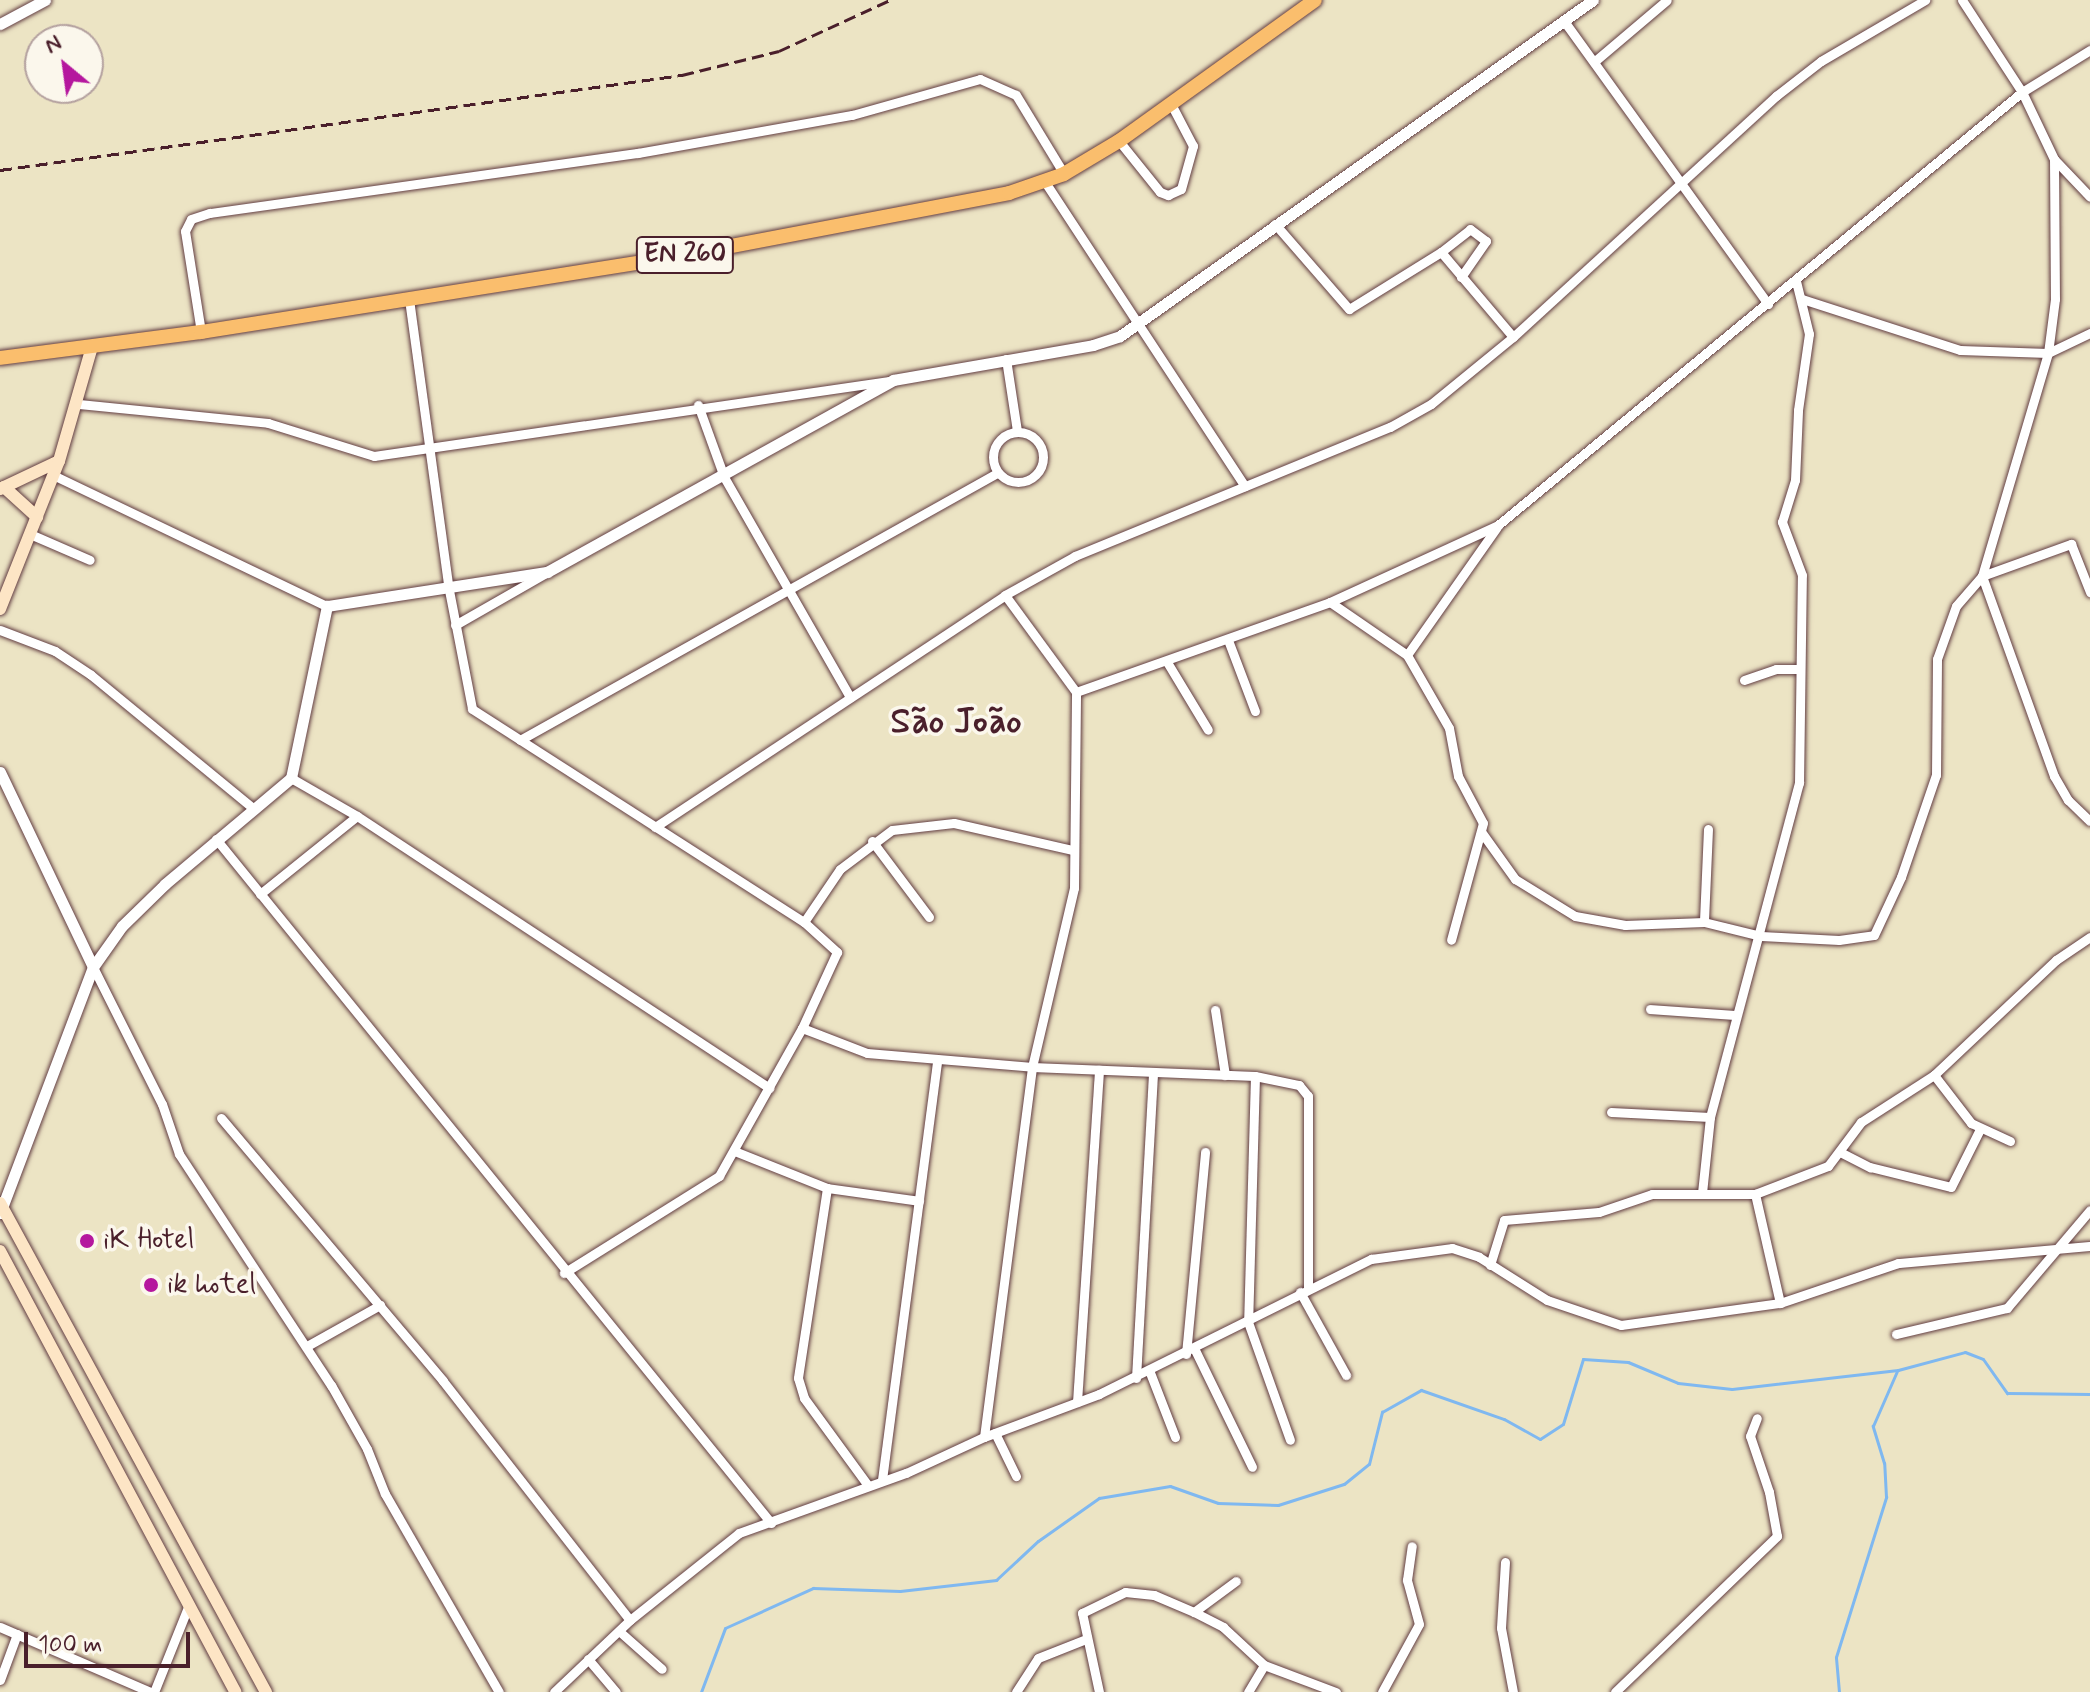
<!DOCTYPE html>
<html>
<head>
<meta charset="utf-8">
<style>
	body { margin:0 }
	#map { position:relative; width:2090px; height:1692px; overflow:hidden; background:#ece4c4; font-family:Mynerve,sans-serif }
	div>[style] { position:absolute }
	[style*='--x'] { left:calc(var(--x)*1px); top:calc(var(--y)*1px); width:calc(var(--w)*1px); rotate:calc(var(--a)*1deg) }
	.stream>* { height:3px; margin:-1.5px; padding:0 1.5px; transform-origin:1.5px; border-radius:1.5px; background:#7fb8f0 }
	.roads { filter:drop-shadow(0 0 2px #623d42) drop-shadow(0 0 2px #623d42) }
	.minor>* { height:9px; margin:-4.5px; padding:0 4.5px; transform-origin:4.5px; border-radius:4.5px; background:#fff }
	.minor>.ring { margin:-4.5px; padding:0; box-sizing:content-box; background:none; border:9px solid #fff; border-radius:50% }
	.tertiary>* { height:11px; margin:-5.5px; padding:0 5.5px; transform-origin:5.5px; border-radius:5.5px; background:#fff }
	.secondary>* { height:12px; margin:-6px; padding:0 6px; transform-origin:6px; border-radius:6px; background:#fde5c5 }
	.primary>* { height:14px; margin:-7px; padding:0 7px; transform-origin:7px; border-radius:7px; background:#fabe6d }
	.rail>* { height:3px; margin-top:-1.5px; transform-origin:0; background:repeating-linear-gradient(90deg,#4a1f2b 0 12px,transparent 0 18px) }
	.dots>* { width:22px; height:22px; translate:-50% -50%; box-sizing:border-box; border:4px solid #fbf7ec; border-radius:50% }
	span { translate:-50% -50%; white-space:nowrap; text-align:center; line-height:1.15; -webkit-text-stroke:7px #fbf7ec; paint-order:stroke }
	.shield-label span { padding:2px 6px; background:#fbf7ec; border:2px solid; border-radius:6px; -webkit-text-stroke-width:0 }
	.shield-label { font-size:26px; color:#4a1f2b; font-weight:700 }
	.poi-label { font-size:28px; color:#4a1f2b }
	.left { translate:0 -50%; text-align:left }
	.district-label { font-size:36px; color:#4a1f2b; font-weight:700 }
	.north { position:absolute; left:24px; top:24px; width:80px; height:80px; box-sizing:border-box; background:#fbf7ec; border:2px solid #b4a19f; border-radius:50%; rotate:331deg; font-size:22px; font-weight:700; line-height:32px; text-align:center; color:#4a1f2b }
	.north::after { content:''; display:block; margin:auto; width:28px; height:36px; background:#b5179e; clip-path:polygon(50% 0,100% 100%,50% 72%,0 100%) }
	.scale { position:absolute; left:24px; top:1632px; width:166px; height:36px; box-sizing:border-box; border:4px solid #4a1f2b; border-top:0; padding-left:10px; font-size:24px; line-height:28px; white-space:nowrap; color:#4a1f2b; -webkit-text-stroke:6px #fbf7ec; paint-order:stroke }
</style>
</head>
<body>
<div id="map">
	<div class="stream">
		<div style="--x:701;--y:1692;--w:68;--a:-69.4"></div>
		<div style="--x:725;--y:1628;--w:97;--a:-24.4"></div>
		<div style="--x:813;--y:1588;--w:87;--a:2"></div>
		<div style="--x:900;--y:1591;--w:97;--a:-6.5"></div>
		<div style="--x:996;--y:1580;--w:57;--a:-42.9"></div>
		<div style="--x:1038;--y:1541;--w:75;--a:-35.2"></div>
		<div style="--x:1099;--y:1498;--w:72;--a:-9.6"></div>
		<div style="--x:1170;--y:1486;--w:51;--a:19.5"></div>
		<div style="--x:1218;--y:1503;--w:60;--a:1.9"></div>
		<div style="--x:1278;--y:1505;--w:69;--a:-17.7"></div>
		<div style="--x:1344;--y:1484;--w:32;--a:-39"></div>
		<div style="--x:1369;--y:1464;--w:54;--a:-76"></div>
		<div style="--x:1382;--y:1412;--w:45;--a:-29.4"></div>
		<div style="--x:1421;--y:1390;--w:88;--a:19.3"></div>
		<div style="--x:1504;--y:1419;--w:41;--a:29.1"></div>
		<div style="--x:1540;--y:1439;--w:27;--a:-33"></div>
		<div style="--x:1563;--y:1424;--w:68;--a:-72.9"></div>
		<div style="--x:1583;--y:1359;--w:45;--a:3.8"></div>
		<div style="--x:1628;--y:1362;--w:54;--a:22.8"></div>
		<div style="--x:1678;--y:1383;--w:54;--a:6.3"></div>
		<div style="--x:1732;--y:1389;--w:167;--a:-6.5"></div>
		<div style="--x:1898;--y:1370;--w:69;--a:-15"></div>
		<div style="--x:1965;--y:1352;--w:19;--a:21"></div>
		<div style="--x:1983;--y:1359;--w:42;--a:54.8"></div>
		<div style="--x:2007;--y:1393;--w:83;--a:0.7"></div>
		<div style="--x:1839;--y:1692;--w:35;--a:-95"></div>
		<div style="--x:1836;--y:1657;--w:168;--a:-72.6"></div>
		<div style="--x:1886;--y:1497;--w:34;--a:-93"></div>
		<div style="--x:1884;--y:1463;--w:39;--a:-107"></div>
		<div style="--x:1873;--y:1426;--w:60;--a:-66.4"></div>
	</div>
	<div class="roads">
		<div class="minor">
			<div style="--x:1962;--y:0;--w:110;--a:56.9"></div>
			<div style="--x:2022;--y:92;--w:74;--a:64.5"></div>
			<div style="--x:2054;--y:159;--w:52;--a:46.5"></div>
			<div style="--x:1564;--y:21;--w:349;--a:54.2"></div>
			<div style="--x:1595;--y:61;--w:94;--a:-40.3"></div>
			<div style="--x:1119;--y:141;--w:65;--a:51.2"></div>
			<div style="--x:1160;--y:192;--w:9;--a:21"></div>
			<div style="--x:1168;--y:195;--w:14;--a:-25"></div>
			<div style="--x:1181;--y:189;--w:45;--a:-74.4"></div>
			<div style="--x:1193;--y:146;--w:47;--a:-117.6"></div>
			<div style="--x:2054;--y:159;--w:140;--a:89.6"></div>
			<div style="--x:2055;--y:299;--w:54;--a:97.4"></div>
			<div style="--x:2048;--y:353;--w:233;--a:106.5"></div>
			<div style="--x:1982;--y:576;--w:213;--a:70.2"></div>
			<div style="--x:2054;--y:776;--w:28;--a:60"></div>
			<div style="--x:2068;--y:800;--w:30;--a:44"></div>
			<div style="--x:1045;--y:182;--w:364;--a:56.7"></div>
			<div style="--x:1275;--y:224;--w:113;--a:49"></div>
			<div style="--x:1349;--y:309;--w:108;--a:-31.8"></div>
			<div style="--x:1441;--y:252;--w:111;--a:49.7"></div>
			<div style="--x:1441;--y:252;--w:37;--a:-38"></div>
			<div style="--x:1470;--y:229;--w:20;--a:37"></div>
			<div style="--x:1486;--y:241;--w:44;--a:124.8"></div>
			<div style="--x:409;--y:299;--w:289;--a:82.2"></div>
			<div style="--x:448;--y:585;--w:126;--a:79"></div>
			<div style="--x:472;--y:709;--w:394;--a:32.7"></div>
			<div style="--x:804;--y:922;--w:45;--a:42.3"></div>
			<div style="--x:837;--y:952;--w:84;--a:114.7"></div>
			<div style="--x:802;--y:1028;--w:170;--a:119.3"></div>
			<div style="--x:719;--y:1176;--w:183;--a:148"></div>
			<div style="--x:1802;--y:299;--w:166;--a:17.9"></div>
			<div style="--x:1960;--y:350;--w:88;--a:2"></div>
			<div style="--x:2048;--y:353;--w:47;--a:-25.5"></div>
			<div style="--x:201;--y:332;--w:102;--a:-99"></div>
			<div style="--x:185;--y:231;--w:13;--a:-63"></div>
			<div style="--x:191;--y:219;--w:20;--a:-18"></div>
			<div style="--x:210;--y:213;--w:432;--a:-8"></div>
			<div style="--x:638;--y:153;--w:217;--a:-10.1"></div>
			<div style="--x:852;--y:115;--w:133;--a:-15.7"></div>
			<div style="--x:980;--y:79;--w:39;--a:24"></div>
			<div style="--x:1016;--y:95;--w:92;--a:58.7"></div>
			<div style="--x:1006;--y:359;--w:73;--a:81.3"></div>
			<div style="--x:79;--y:404;--w:190;--a:5.7"></div>
			<div style="--x:268;--y:423;--w:111;--a:17.3"></div>
			<div style="--x:374;--y:456;--w:519;--a:-8.3"></div>
			<div style="--x:698;--y:405;--w:77;--a:70.1"></div>
			<div style="--x:724;--y:477;--w:254;--a:60.2"></div>
			<div class="ring" style="left:993px;top:432px;width:41px;height:41px"></div>
			<div style="--x:53;--y:475;--w:304;--a:25.6"></div>
			<div style="--x:30;--y:534;--w:65;--a:23.4"></div>
			<div style="--x:1330;--y:602;--w:93;--a:34.5"></div>
			<div style="--x:1407;--y:655;--w:84;--a:60.1"></div>
			<div style="--x:1449;--y:728;--w:49;--a:79.4"></div>
			<div style="--x:1458;--y:776;--w:53;--a:62"></div>
			<div style="--x:1483;--y:823;--w:121;--a:105.3"></div>
			<div style="--x:455;--y:625;--w:103;--a:-29.8"></div>
			<div style="--x:0;--y:630;--w:59;--a:20.9"></div>
			<div style="--x:55;--y:651;--w:43;--a:33.7"></div>
			<div style="--x:91;--y:675;--w:210;--a:39.4"></div>
			<div style="--x:1228;--y:640;--w:76;--a:69.2"></div>
			<div style="--x:1407;--y:655;--w:156;--a:-54.9"></div>
			<div style="--x:1167;--y:662;--w:79;--a:58.9"></div>
			<div style="--x:1744;--y:680;--w:34;--a:-19"></div>
			<div style="--x:1776;--y:669;--w:23;--a:0"></div>
			<div style="--x:1076;--y:692;--w:269;--a:-19.5"></div>
			<div style="--x:1330;--y:602;--w:185;--a:-24.6"></div>
			<div style="--x:1498;--y:525;--w:680;--a:-39.57"></div>
			<div style="--x:2022;--y:92;--w:80;--a:-31.7"></div>
			<div style="--x:520;--y:740;--w:547;--a:-29.24"></div>
			<div style="--x:291;--y:778;--w:76;--a:29.9"></div>
			<div style="--x:357;--y:816;--w:494;--a:33.4"></div>
			<div style="--x:655;--y:827;--w:420;--a:-33.5"></div>
			<div style="--x:1005;--y:595;--w:80;--a:-29.1"></div>
			<div style="--x:1075;--y:556;--w:340;--a:-22.3"></div>
			<div style="--x:1390;--y:427;--w:47;--a:-29.3"></div>
			<div style="--x:1431;--y:404;--w:106;--a:-39.3"></div>
			<div style="--x:1513;--y:337;--w:357;--a:-42.5"></div>
			<div style="--x:1776;--y:96;--w:57;--a:-37.9"></div>
			<div style="--x:1821;--y:61;--w:121;--a:-30.4"></div>
			<div style="--x:1708;--y:829;--w:93;--a:92.5"></div>
			<div style="--x:1704;--y:922;--w:59;--a:13.8"></div>
			<div style="--x:1761;--y:936;--w:78;--a:2.9"></div>
			<div style="--x:1839;--y:940;--w:35;--a:-8"></div>
			<div style="--x:1874;--y:935;--w:64;--a:-65"></div>
			<div style="--x:1901;--y:877;--w:108;--a:-71.1"></div>
			<div style="--x:1936;--y:775;--w:116;--a:-89.5"></div>
			<div style="--x:1937;--y:659;--w:56;--a:-70.3"></div>
			<div style="--x:1956;--y:606;--w:40;--a:-49"></div>
			<div style="--x:1982;--y:576;--w:95;--a:-19.8"></div>
			<div style="--x:2071;--y:544;--w:52;--a:68.4"></div>
			<div style="--x:1482;--y:833;--w:57;--a:54.3"></div>
			<div style="--x:1515;--y:879;--w:70;--a:31.7"></div>
			<div style="--x:1575;--y:916;--w:51;--a:10.2"></div>
			<div style="--x:1625;--y:925;--w:79;--a:-2.2"></div>
			<div style="--x:216;--y:839;--w:881;--a:50.94"></div>
			<div style="--x:872;--y:841;--w:95;--a:53.1"></div>
			<div style="--x:260;--y:894;--w:124;--a:-38.8"></div>
			<div style="--x:804;--y:922;--w:64;--a:-55.8"></div>
			<div style="--x:840;--y:869;--w:65;--a:-36.9"></div>
			<div style="--x:892;--y:830;--w:62;--a:-6.4"></div>
			<div style="--x:954;--y:823;--w:122;--a:12.8"></div>
			<div style="--x:93;--y:967;--w:153;--a:63.3"></div>
			<div style="--x:162;--y:1104;--w:53;--a:71.2"></div>
			<div style="--x:179;--y:1154;--w:277;--a:56.7"></div>
			<div style="--x:331;--y:1385;--w:73;--a:60.6"></div>
			<div style="--x:367;--y:1449;--w:48;--a:68.2"></div>
			<div style="--x:385;--y:1494;--w:228;--a:60.1"></div>
			<div style="--x:1650;--y:1009;--w:84;--a:4.1"></div>
			<div style="--x:1215;--y:1010;--w:66;--a:81.3"></div>
			<div style="--x:802;--y:1028;--w:70;--a:21"></div>
			<div style="--x:867;--y:1053;--w:166;--a:4.8"></div>
			<div style="--x:1032;--y:1067;--w:223;--a:2.3"></div>
			<div style="--x:1255;--y:1076;--w:45;--a:11.6"></div>
			<div style="--x:1299;--y:1085;--w:14;--a:51"></div>
			<div style="--x:1308;--y:1096;--w:191;--a:90"></div>
			<div style="--x:1934;--y:1075;--w:61;--a:52.4"></div>
			<div style="--x:1971;--y:1123;--w:43;--a:24.8"></div>
			<div style="--x:1255;--y:1076;--w:246;--a:91.6"></div>
			<div style="--x:1248;--y:1322;--w:125;--a:70.4"></div>
			<div style="--x:1611;--y:1112;--w:99;--a:2.9"></div>
			<div style="--x:221;--y:1118;--w:344;--a:49.8"></div>
			<div style="--x:443;--y:1381;--w:303;--a:52"></div>
			<div style="--x:737;--y:1152;--w:97;--a:21.8"></div>
			<div style="--x:827;--y:1188;--w:192;--a:98.7"></div>
			<div style="--x:798;--y:1378;--w:21;--a:73"></div>
			<div style="--x:804;--y:1398;--w:107;--a:53.8"></div>
			<div style="--x:1840;--y:1152;--w:34;--a:27"></div>
			<div style="--x:1870;--y:1167;--w:83;--a:13.9"></div>
			<div style="--x:1951;--y:1187;--w:65;--a:-63.4"></div>
			<div style="--x:827;--y:1188;--w:93;--a:8"></div>
			<div style="--x:1702;--y:1193;--w:76;--a:-84"></div>
			<div style="--x:1710;--y:1117;--w:346;--a:-75.1"></div>
			<div style="--x:1799;--y:783;--w:208;--a:-89.2"></div>
			<div style="--x:1802;--y:575;--w:57;--a:-110.7"></div>
			<div style="--x:1782;--y:522;--w:44;--a:-72.8"></div>
			<div style="--x:1795;--y:480;--w:70;--a:-87.5"></div>
			<div style="--x:1798;--y:410;--w:77;--a:-81.8"></div>
			<div style="--x:1809;--y:334;--w:55;--a:-103.8"></div>
			<div style="--x:1755;--y:1194;--w:112;--a:77.1"></div>
			<div style="--x:1490;--y:1265;--w:47;--a:-72.7"></div>
			<div style="--x:1504;--y:1220;--w:95;--a:-4.8"></div>
			<div style="--x:1599;--y:1212;--w:56;--a:-18.8"></div>
			<div style="--x:1652;--y:1194;--w:103;--a:0"></div>
			<div style="--x:1755;--y:1194;--w:78;--a:-21"></div>
			<div style="--x:1828;--y:1166;--w:55;--a:-53.1"></div>
			<div style="--x:1861;--y:1122;--w:87;--a:-32.8"></div>
			<div style="--x:1934;--y:1075;--w:168;--a:-43.3"></div>
			<div style="--x:2056;--y:960;--w:41;--a:-34.1"></div>
			<div style="--x:1300;--y:1292;--w:95;--a:61"></div>
			<div style="--x:1896;--y:1334;--w:114;--a:-13.2"></div>
			<div style="--x:2007;--y:1308;--w:128;--a:-49.7"></div>
			<div style="--x:307;--y:1346;--w:84;--a:-29.3"></div>
			<div style="--x:1195;--y:1350;--w:130;--a:64"></div>
			<div style="--x:1186;--y:1354;--w:203;--a:-84.6"></div>
			<div style="--x:1149;--y:1370;--w:72;--a:68.8"></div>
			<div style="--x:1136;--y:1378;--w:306;--a:-86.8"></div>
			<div style="--x:1077;--y:1402;--w:333;--a:-86.2"></div>
			<div style="--x:995;--y:1433;--w:48;--a:64"></div>
			<div style="--x:984;--y:1437;--w:373;--a:-82.6"></div>
			<div style="--x:1032;--y:1067;--w:184;--a:-76.8"></div>
			<div style="--x:1074;--y:888;--w:196;--a:-89.4"></div>
			<div style="--x:1076;--y:692;--w:120;--a:-126.2"></div>
			<div style="--x:882;--y:1480;--w:424;--a:-82.5"></div>
			<div style="--x:1505;--y:1562;--w:66;--a:93.5"></div>
			<div style="--x:1501;--y:1628;--w:65;--a:79.4"></div>
			<div style="--x:1194;--y:1612;--w:52;--a:-36.4"></div>
			<div style="--x:0;--y:1627;--w:163;--a:23.4"></div>
			<div style="--x:619;--y:1631;--w:57;--a:41.5"></div>
			<div style="--x:588;--y:1659;--w:43;--a:49.7"></div>
			<div style="--x:0;--y:1680;--w:49;--a:-69.7"></div>
			<div style="--x:154;--y:1692;--w:92;--a:-68.2"></div>
			<div style="--x:554;--y:1692;--w:105;--a:-43.5"></div>
			<div style="--x:630;--y:1620;--w:139;--a:-38.6"></div>
			<div style="--x:739;--y:1533;--w:177;--a:-19.8"></div>
			<div style="--x:906;--y:1473;--w:86;--a:-24.8"></div>
			<div style="--x:984;--y:1437;--w:123;--a:-20.5"></div>
			<div style="--x:1099;--y:1394;--w:304;--a:-26.4"></div>
			<div style="--x:1371;--y:1259;--w:82;--a:-7.7"></div>
			<div style="--x:1452;--y:1248;--w:28;--a:18"></div>
			<div style="--x:1479;--y:1257;--w:80;--a:32.3"></div>
			<div style="--x:1547;--y:1300;--w:78;--a:18.7"></div>
			<div style="--x:1621;--y:1325;--w:161;--a:-7.9"></div>
			<div style="--x:1780;--y:1303;--w:125;--a:-18.7"></div>
			<div style="--x:1898;--y:1263;--w:193;--a:-5.1"></div>
			<div style="--x:1016;--y:1692;--w:40;--a:-57.1"></div>
			<div style="--x:1038;--y:1658;--w:52;--a:-21.6"></div>
			<div style="--x:1099;--y:1692;--w:81;--a:-102.1"></div>
			<div style="--x:1082;--y:1613;--w:48;--a:-26"></div>
			<div style="--x:1125;--y:1592;--w:29;--a:6"></div>
			<div style="--x:1154;--y:1595;--w:43;--a:23"></div>
			<div style="--x:1194;--y:1612;--w:33;--a:27"></div>
			<div style="--x:1223;--y:1627;--w:56;--a:42.8"></div>
			<div style="--x:1264;--y:1665;--w:77;--a:20.6"></div>
			<div style="--x:1248;--y:1692;--w:31;--a:-59"></div>
			<div style="--x:1382;--y:1692;--w:77;--a:-61.4"></div>
			<div style="--x:1419;--y:1624;--w:46;--a:-105.3"></div>
			<div style="--x:1407;--y:1580;--w:34;--a:-82"></div>
			<div style="--x:1615;--y:1692;--w:225;--a:-43.9"></div>
			<div style="--x:1777;--y:1536;--w:45;--a:-100.3"></div>
			<div style="--x:1769;--y:1492;--w:59;--a:-108.7"></div>
			<div style="--x:1750;--y:1436;--w:19;--a:-69"></div>
		</div>
		<div class="tertiary">
			<div style="--x:0;--y:24;--w:51;--a:-28.1"></div>
			<div style="--x:0;--y:772;--w:216;--a:64.5"></div>
			<div style="--x:0;--y:1213;--w:263;--a:-69.3"></div>
			<div style="--x:93;--y:967;--w:50;--a:-54.7"></div>
			<div style="--x:122;--y:926;--w:60;--a:-44.3"></div>
			<div style="--x:165;--y:884;--w:165;--a:-40.1"></div>
			<div style="--x:291;--y:778;--w:176;--a:-78.2"></div>
			<div style="--x:327;--y:606;--w:223;--a:-8.8"></div>
			<div style="--x:547;--y:572;--w:396;--a:-29"></div>
			<div style="--x:893;--y:380;--w:203;--a:-9.9"></div>
			<div style="--x:1093;--y:345;--w:28;--a:-18"></div>
			<div style="--x:1120;--y:336;--w:580;--a:-35.39"></div>
		</div>
		<div class="secondary">
			<div style="--x:4;--y:487;--w:45;--a:42.3"></div>
			<div style="--x:0;--y:489;--w:65;--a:-25.4"></div>
			<div style="--x:0;--y:609;--w:159;--a:-68.3"></div>
			<div style="--x:59;--y:461;--w:119;--a:-73.9"></div>
			<div style="--x:0;--y:1203;--w:557;--a:61.46"></div>
			<div style="--x:0;--y:1251;--w:500;--a:61.9"></div>
		</div>
		<div class="primary">
			<div style="--x:0;--y:358;--w:203;--a:-7.4"></div>
			<div style="--x:201;--y:332;--w:484;--a:-9"></div>
			<div style="--x:679;--y:256;--w:336;--a:-10.8"></div>
			<div style="--x:1009;--y:193;--w:58;--a:-19.1"></div>
			<div style="--x:1064;--y:174;--w:64;--a:-31"></div>
			<div style="--x:1119;--y:141;--w:241;--a:-35.7"></div>
		</div>
	</div>
	<div class="rail">
		<div style="--x:0;--y:170;--w:689;--a:-7.93"></div>
		<div style="--x:682;--y:75;--w:100;--a:-13.9"></div>
		<div style="--x:779;--y:51;--w:122;--a:-24.7"></div>
	</div>
	<div class="dots">
		<div style="left:87px;top:1241px;background:#b5179e"></div>
		<div style="left:151px;top:1285px;background:#b5179e"></div>
	</div>
	<div class="shield-label">
		<span style="left:685px;top:255px">EN 260</span>
	</div>
	<div class="poi-label">
		<span class="left" style="left:103px;top:1241px">iK Hotel</span>
		<span class="left" style="left:167px;top:1285px">ik hotel</span>
	</div>
	<div class="district-label">
		<span style="left:956px;top:723px">São João</span>
	</div>
	<div class="north">N</div>
	<div class="scale">100 m</div>
</div>
</body>
</html>
